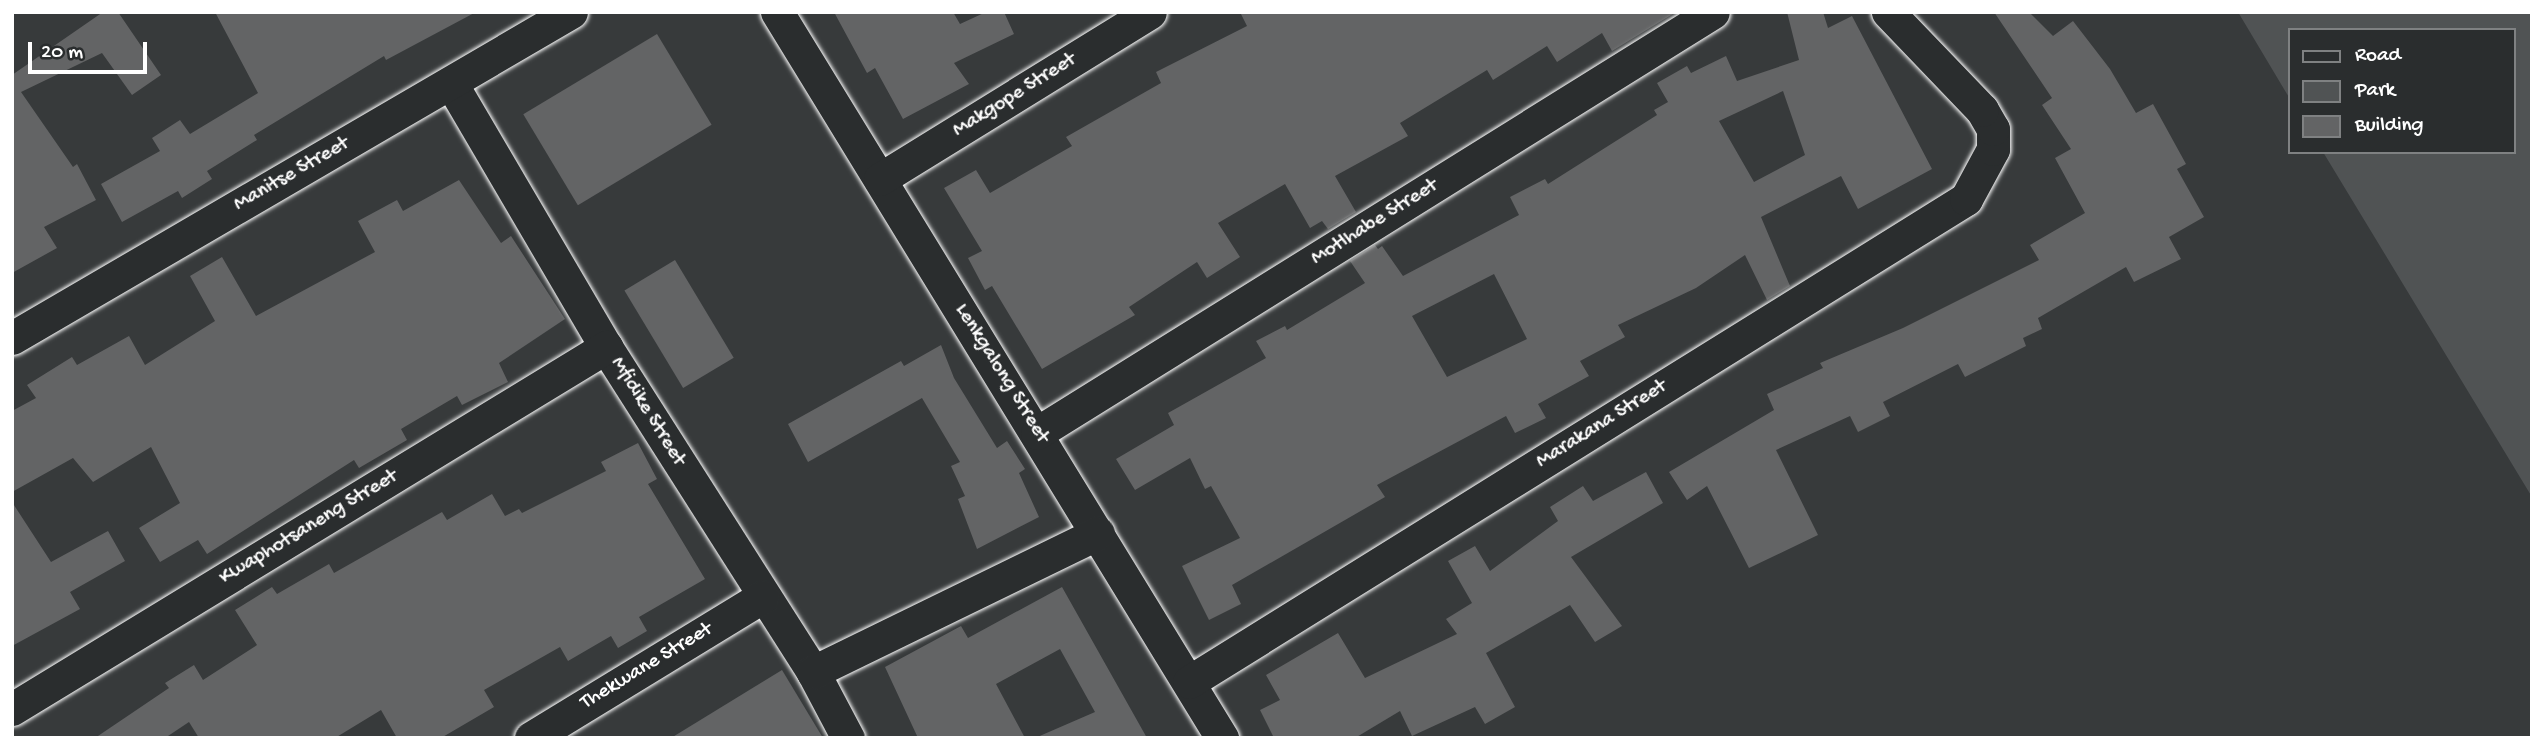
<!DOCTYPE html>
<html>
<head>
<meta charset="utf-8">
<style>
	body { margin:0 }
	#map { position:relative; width:2544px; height:750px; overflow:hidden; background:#373a3b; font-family:"Gochi Hand",sans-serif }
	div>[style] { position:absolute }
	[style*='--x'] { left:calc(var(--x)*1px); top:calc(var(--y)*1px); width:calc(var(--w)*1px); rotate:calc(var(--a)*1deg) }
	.green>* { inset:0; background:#505354 }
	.building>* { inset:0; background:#636465; transform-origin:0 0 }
	.roads { filter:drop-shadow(0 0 2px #fff) drop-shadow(0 0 2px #fff) }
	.minor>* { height:33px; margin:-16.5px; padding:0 16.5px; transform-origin:16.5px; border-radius:16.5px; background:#2a2d2e }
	span { translate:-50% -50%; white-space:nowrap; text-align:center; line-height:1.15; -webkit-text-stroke:5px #2a2d2e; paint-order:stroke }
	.street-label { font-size:21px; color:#fff }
	.frame { position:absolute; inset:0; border:14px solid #fff; pointer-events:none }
	.legend { position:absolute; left:2288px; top:28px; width:228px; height:126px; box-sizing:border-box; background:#2a2d2e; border:2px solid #7f8182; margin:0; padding:9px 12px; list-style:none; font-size:21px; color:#fff }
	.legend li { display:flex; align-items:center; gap:14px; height:35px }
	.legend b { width:35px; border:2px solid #7f8182 }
	.scale { position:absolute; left:28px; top:42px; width:119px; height:32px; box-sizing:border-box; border:4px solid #fff; border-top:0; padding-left:9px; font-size:21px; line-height:24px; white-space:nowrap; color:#fff; -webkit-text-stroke:5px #2a2d2e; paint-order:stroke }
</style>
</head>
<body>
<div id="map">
	<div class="green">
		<div style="clip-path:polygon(2238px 12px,2532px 12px,2532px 497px,2323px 152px,2514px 152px,2514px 30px,2290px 30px,2290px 99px)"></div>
	</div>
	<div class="building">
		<div style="clip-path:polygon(103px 12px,118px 12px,161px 75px,132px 95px,102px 53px,21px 92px,73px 167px,77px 164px,96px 200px,44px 227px,57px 248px,12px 273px,12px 75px)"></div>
		<div style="clip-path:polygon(215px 12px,476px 12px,386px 60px,384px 56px,254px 135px,257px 140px,207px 171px,212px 179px,182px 198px,178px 191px,122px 222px,101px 184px,160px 151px,152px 138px,180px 120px,190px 134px,258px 93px)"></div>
		<div style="clip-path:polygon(834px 12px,953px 12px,960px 24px,986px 12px,1004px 12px,1014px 34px,954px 63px,969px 84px,903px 119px,875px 68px,867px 73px)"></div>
		<div style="clip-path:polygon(1240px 12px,1676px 12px,1612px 51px,1602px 33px,1557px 62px,1547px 46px,1493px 80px,1487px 70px,1400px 123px,1408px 136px,1335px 176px,1356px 212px,1328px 229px,1322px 221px,1310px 228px,1285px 184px,1218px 223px,1240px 257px,1207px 278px,1197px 262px,1129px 307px,1135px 315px,1042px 369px,992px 286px,985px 290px,968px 258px,982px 251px,944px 188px,976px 170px,990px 193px,1072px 146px,1066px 137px,1161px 83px,1156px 72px,1247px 26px)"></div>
		<div style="clip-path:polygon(evenodd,1787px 12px,1823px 12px,1828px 28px,1852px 16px,1932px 169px,1858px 209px,1841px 176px,1761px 217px,1790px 286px,1767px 300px,1745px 255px,1696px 288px,1618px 325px,1625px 337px,1580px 361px,1589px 376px,1538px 404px,1546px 418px,1515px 433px,1506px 416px,1377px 485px,1385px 497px,1232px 585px,1241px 604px,1209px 620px,1182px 566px,1240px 538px,1211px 486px,1205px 489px,1190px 458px,1135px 490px,1116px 459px,1174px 425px,1168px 413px,1266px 358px,1256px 341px,1285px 326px,1287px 330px,1365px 283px,1350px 261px,1375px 245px,1378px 249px,1382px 246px,1403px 276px,1519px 215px,1510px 197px,1545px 179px,1548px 184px,1657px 115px,1654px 110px,1668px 102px,1657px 83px,1687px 66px,1691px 73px,1726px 56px,1737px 81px,1799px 60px,1787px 12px,1783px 91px,1805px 155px,1754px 182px,1719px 121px,1783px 91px,1787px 12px,1494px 274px,1527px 339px,1447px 377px,1412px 316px,1494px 274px)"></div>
		<div style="clip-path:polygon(1994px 12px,2029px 12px,2053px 36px,2073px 21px,2110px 69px,2136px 113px,2153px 104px,2186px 164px,2177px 169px,2204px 217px,2169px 237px,2181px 259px,2134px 282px,2126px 267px,2038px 318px,2042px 329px,2023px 338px,2026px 346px,1965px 377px,1958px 364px,1883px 402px,1890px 416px,1858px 432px,1850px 416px,1776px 450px,1818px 535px,1749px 568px,1707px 486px,1687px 500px,1669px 472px,1774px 410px,1767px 394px,1823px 368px,1820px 363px,1903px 328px,2039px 260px,2030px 245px,2085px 213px,2055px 158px,2071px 149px,2042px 105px,2052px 98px)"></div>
		<div style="left:657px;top:34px;width:106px;height:156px;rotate:59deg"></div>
		<div style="clip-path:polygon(459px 180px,501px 243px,511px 236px,565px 319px,499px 363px,508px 382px,462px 405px,457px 396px,401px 429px,407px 440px,359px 468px,354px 460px,207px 554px,198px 540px,160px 562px,139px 528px,180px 503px,151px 447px,93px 482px,73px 458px,12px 492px,12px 411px,36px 398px,27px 385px,72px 357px,77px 365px,129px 336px,145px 365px,215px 321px,190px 276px,222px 257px,256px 316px,375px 252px,358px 221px,397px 200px,403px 211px)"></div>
		<div style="left:675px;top:260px;width:114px;height:59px;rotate:59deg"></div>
		<div style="clip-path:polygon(941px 345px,954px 378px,997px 448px,1007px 441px,1025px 469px,1019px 473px,1039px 517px,977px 549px,958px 499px,965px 496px,951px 466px,960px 462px,922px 398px,808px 462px,788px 424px,901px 361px,904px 366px)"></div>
		<div style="clip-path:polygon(638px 443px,657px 479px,648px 484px,705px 579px,639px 617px,647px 631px,618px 648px,611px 636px,568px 661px,560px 647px,484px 690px,494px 707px,441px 738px,397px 738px,381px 710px,335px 738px,199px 738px,189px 722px,165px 738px,95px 738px,169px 688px,165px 683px,194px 665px,203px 680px,257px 645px,235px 610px,272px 587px,277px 594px,329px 564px,334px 573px,442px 512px,447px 520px,492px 494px,505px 516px,519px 509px,522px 513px,606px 471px,601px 462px)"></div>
		<div style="clip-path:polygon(1646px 472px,1663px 503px,1571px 557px,1622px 626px,1595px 642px,1570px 605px,1486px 653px,1515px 707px,1485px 724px,1475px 707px,1412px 736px,1400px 711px,1355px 738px,1274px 738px,1260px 710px,1280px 700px,1266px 675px,1338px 633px,1365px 678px,1457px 634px,1446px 619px,1472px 603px,1448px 561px,1475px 546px,1490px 571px,1558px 521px,1550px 507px,1583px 486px,1593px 501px)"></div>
		<div style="clip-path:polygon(12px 502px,51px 562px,108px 531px,125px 561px,70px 592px,80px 609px,12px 646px)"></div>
		<div style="clip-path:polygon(1062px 587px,1147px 738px,1035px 738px,1095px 712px,1060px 649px,996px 684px,1025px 738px,918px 738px,885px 667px,961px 626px,968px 638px)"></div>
		<div style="clip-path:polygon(782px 670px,823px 738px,671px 738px)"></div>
	</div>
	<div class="roads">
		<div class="minor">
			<div style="--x:777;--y:12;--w:852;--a:58.49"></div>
			<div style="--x:451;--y:83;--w:306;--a:59.6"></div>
			<div style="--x:606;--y:347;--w:385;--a:57.5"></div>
			<div style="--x:813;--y:672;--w:75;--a:62.1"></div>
			<div style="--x:880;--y:179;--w:317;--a:-31.7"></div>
			<div style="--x:12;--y:338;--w:647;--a:-30.25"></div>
			<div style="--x:1037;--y:433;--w:796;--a:-31.91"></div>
			<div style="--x:813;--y:672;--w:317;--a:-26"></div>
			<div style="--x:1189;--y:682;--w:915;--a:-31.87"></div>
			<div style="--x:1966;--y:199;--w:57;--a:-61.6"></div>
			<div style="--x:1993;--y:149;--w:20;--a:-90"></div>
			<div style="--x:1993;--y:129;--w:22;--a:-120"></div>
			<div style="--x:1982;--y:110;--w:136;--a:-133.8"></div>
			<div style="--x:12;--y:709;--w:696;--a:-31.36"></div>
			<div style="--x:531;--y:738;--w:271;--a:-31.4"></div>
		</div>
	</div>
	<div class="street-label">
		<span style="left:1015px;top:96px;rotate:-32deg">Makgope Street</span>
		<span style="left:292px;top:175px;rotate:-30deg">Manitse Street</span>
		<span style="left:1375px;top:223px;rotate:-32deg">Motlhabe Street</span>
		<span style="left:1001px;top:374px;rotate:58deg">Lenkgalong Street</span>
		<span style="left:647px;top:412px;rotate:58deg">Mfidike Street</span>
		<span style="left:1602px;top:425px;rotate:-32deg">Marakana Street</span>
		<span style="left:309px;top:528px;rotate:-31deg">Kwaphotsaneng Street</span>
		<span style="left:647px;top:667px;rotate:-31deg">Thekwane Street</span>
	</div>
	<div class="frame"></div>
	<ul class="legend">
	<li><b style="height:9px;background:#2a2d2e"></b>Road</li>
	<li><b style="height:19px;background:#505354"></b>Park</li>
	<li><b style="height:19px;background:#636465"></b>Building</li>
	</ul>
	<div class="scale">20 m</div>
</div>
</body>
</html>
